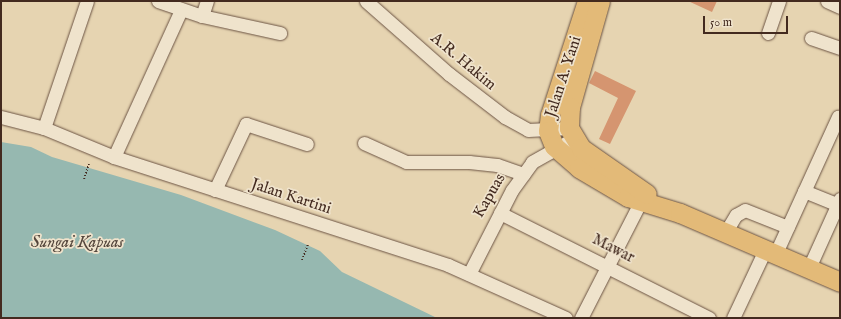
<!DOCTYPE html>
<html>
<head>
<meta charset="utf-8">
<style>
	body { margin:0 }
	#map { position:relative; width:841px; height:319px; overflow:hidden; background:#e6d4b1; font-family:"IM FELL English",serif }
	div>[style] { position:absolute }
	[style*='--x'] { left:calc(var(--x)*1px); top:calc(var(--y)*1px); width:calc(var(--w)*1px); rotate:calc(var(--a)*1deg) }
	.water>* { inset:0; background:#96b8b0 }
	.building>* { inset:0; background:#d59570 }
	.path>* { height:2px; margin-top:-1px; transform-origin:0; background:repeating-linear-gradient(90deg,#432a1f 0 1px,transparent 0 3px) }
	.roads { filter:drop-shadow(0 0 1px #6c5444) drop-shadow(0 0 1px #6c5444) }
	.minor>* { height:13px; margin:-6.5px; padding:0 6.5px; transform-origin:6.5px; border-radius:6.5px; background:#efe3cc }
	.highway>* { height:19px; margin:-9.5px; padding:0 9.5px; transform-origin:9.5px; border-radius:9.5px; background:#e3ba78 }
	span { translate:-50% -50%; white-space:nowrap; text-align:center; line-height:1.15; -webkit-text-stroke:3.5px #efe3cc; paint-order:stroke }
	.street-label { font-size:16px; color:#432a1f }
	.water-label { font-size:17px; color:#54463c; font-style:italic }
	.frame { position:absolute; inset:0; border:2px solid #432a1f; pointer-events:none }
	.scale { position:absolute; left:703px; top:16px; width:85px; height:18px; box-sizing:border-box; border:2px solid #432a1f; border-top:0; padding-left:5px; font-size:12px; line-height:14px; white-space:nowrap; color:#432a1f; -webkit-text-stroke:3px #efe3cc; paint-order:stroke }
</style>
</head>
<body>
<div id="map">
	<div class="water">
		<div style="clip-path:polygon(1px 142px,31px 147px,52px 157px,181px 195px,275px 230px,320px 251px,342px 272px,437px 318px,1px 318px)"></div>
	</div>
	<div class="building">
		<div style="clip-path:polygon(688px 1px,717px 1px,712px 12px)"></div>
		<div style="clip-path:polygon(595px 71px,636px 91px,610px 144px,599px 139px,618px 98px,589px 83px)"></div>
	</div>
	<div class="path">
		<div style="--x:84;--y:179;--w:16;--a:-72"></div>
		<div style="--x:302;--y:260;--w:17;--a:-69"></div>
	</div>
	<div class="roads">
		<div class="minor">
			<div style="--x:158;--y:1;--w:46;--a:18.8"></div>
			<div style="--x:202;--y:16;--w:80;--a:12.3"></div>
			<div style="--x:366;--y:1;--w:111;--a:41.3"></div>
			<div style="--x:449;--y:74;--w:71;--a:37.5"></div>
			<div style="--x:505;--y:117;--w:26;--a:29"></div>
			<div style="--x:528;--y:130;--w:41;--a:-2.8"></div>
			<div style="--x:827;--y:1;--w:14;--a:25"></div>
			<div style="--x:202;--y:16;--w:16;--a:-72"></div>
			<div style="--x:768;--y:33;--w:34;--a:-71"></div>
			<div style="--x:811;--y:38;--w:31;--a:19"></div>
			<div style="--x:1;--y:117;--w:44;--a:14.3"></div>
			<div style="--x:44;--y:128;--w:76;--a:22.5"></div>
			<div style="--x:114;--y:157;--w:351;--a:17.9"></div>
			<div style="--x:448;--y:265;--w:129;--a:24.2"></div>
			<div style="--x:44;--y:128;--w:134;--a:-71.3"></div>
			<div style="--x:364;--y:143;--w:46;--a:24.3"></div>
			<div style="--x:406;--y:162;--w:63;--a:0"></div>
			<div style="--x:469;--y:162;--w:28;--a:6"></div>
			<div style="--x:497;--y:165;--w:28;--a:19"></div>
			<div style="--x:114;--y:157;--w:162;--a:-65.5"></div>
			<div style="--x:215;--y:190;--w:73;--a:-64.8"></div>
			<div style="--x:246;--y:124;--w:64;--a:18.2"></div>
			<div style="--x:804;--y:191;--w:37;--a:22"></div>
			<div style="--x:500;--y:213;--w:234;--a:26.7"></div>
			<div style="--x:725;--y:233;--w:21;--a:-59"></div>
			<div style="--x:736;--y:215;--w:10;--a:-29"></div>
			<div style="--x:745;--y:210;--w:46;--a:21.6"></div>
			<div style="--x:775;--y:255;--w:152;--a:-65.5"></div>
			<div style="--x:808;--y:270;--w:78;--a:-65.7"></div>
			<div style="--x:469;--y:274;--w:94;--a:-62.9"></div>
			<div style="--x:512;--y:190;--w:34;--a:-54"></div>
			<div style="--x:532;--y:162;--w:47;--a:-29.3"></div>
			<div style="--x:581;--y:318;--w:138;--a:-62.9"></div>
			<div style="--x:733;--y:318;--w:75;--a:-64.8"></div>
		</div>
		<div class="highway">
			<div style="--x:587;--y:1;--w:120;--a:108"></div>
			<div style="--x:550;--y:115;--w:16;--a:97"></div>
			<div style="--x:548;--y:131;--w:16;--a:68"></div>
			<div style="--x:554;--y:146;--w:33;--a:41"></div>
			<div style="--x:579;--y:168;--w:57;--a:30.6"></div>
			<div style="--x:628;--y:197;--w:54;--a:17.1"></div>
			<div style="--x:680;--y:213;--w:174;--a:23.3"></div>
			<div style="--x:600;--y:1;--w:110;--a:105.8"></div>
			<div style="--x:570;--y:107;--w:21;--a:93"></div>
			<div style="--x:569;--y:128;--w:23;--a:59"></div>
			<div style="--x:581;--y:148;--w:80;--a:34.9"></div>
		</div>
	</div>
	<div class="street-label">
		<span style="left:463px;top:62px;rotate:40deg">A.R. Hakim</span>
		<span style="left:564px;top:77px;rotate:-72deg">Jalan A. Yani</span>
		<span style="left:490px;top:196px;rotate:-60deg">Kapuas</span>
		<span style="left:291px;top:197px;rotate:18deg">Jalan Kartini</span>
		<span style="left:613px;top:249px;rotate:27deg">Mawar</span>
	</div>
	<div class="water-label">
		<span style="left:77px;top:243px">Sungai Kapuas</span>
	</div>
	<div class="frame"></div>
	<div class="scale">50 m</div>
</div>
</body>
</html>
